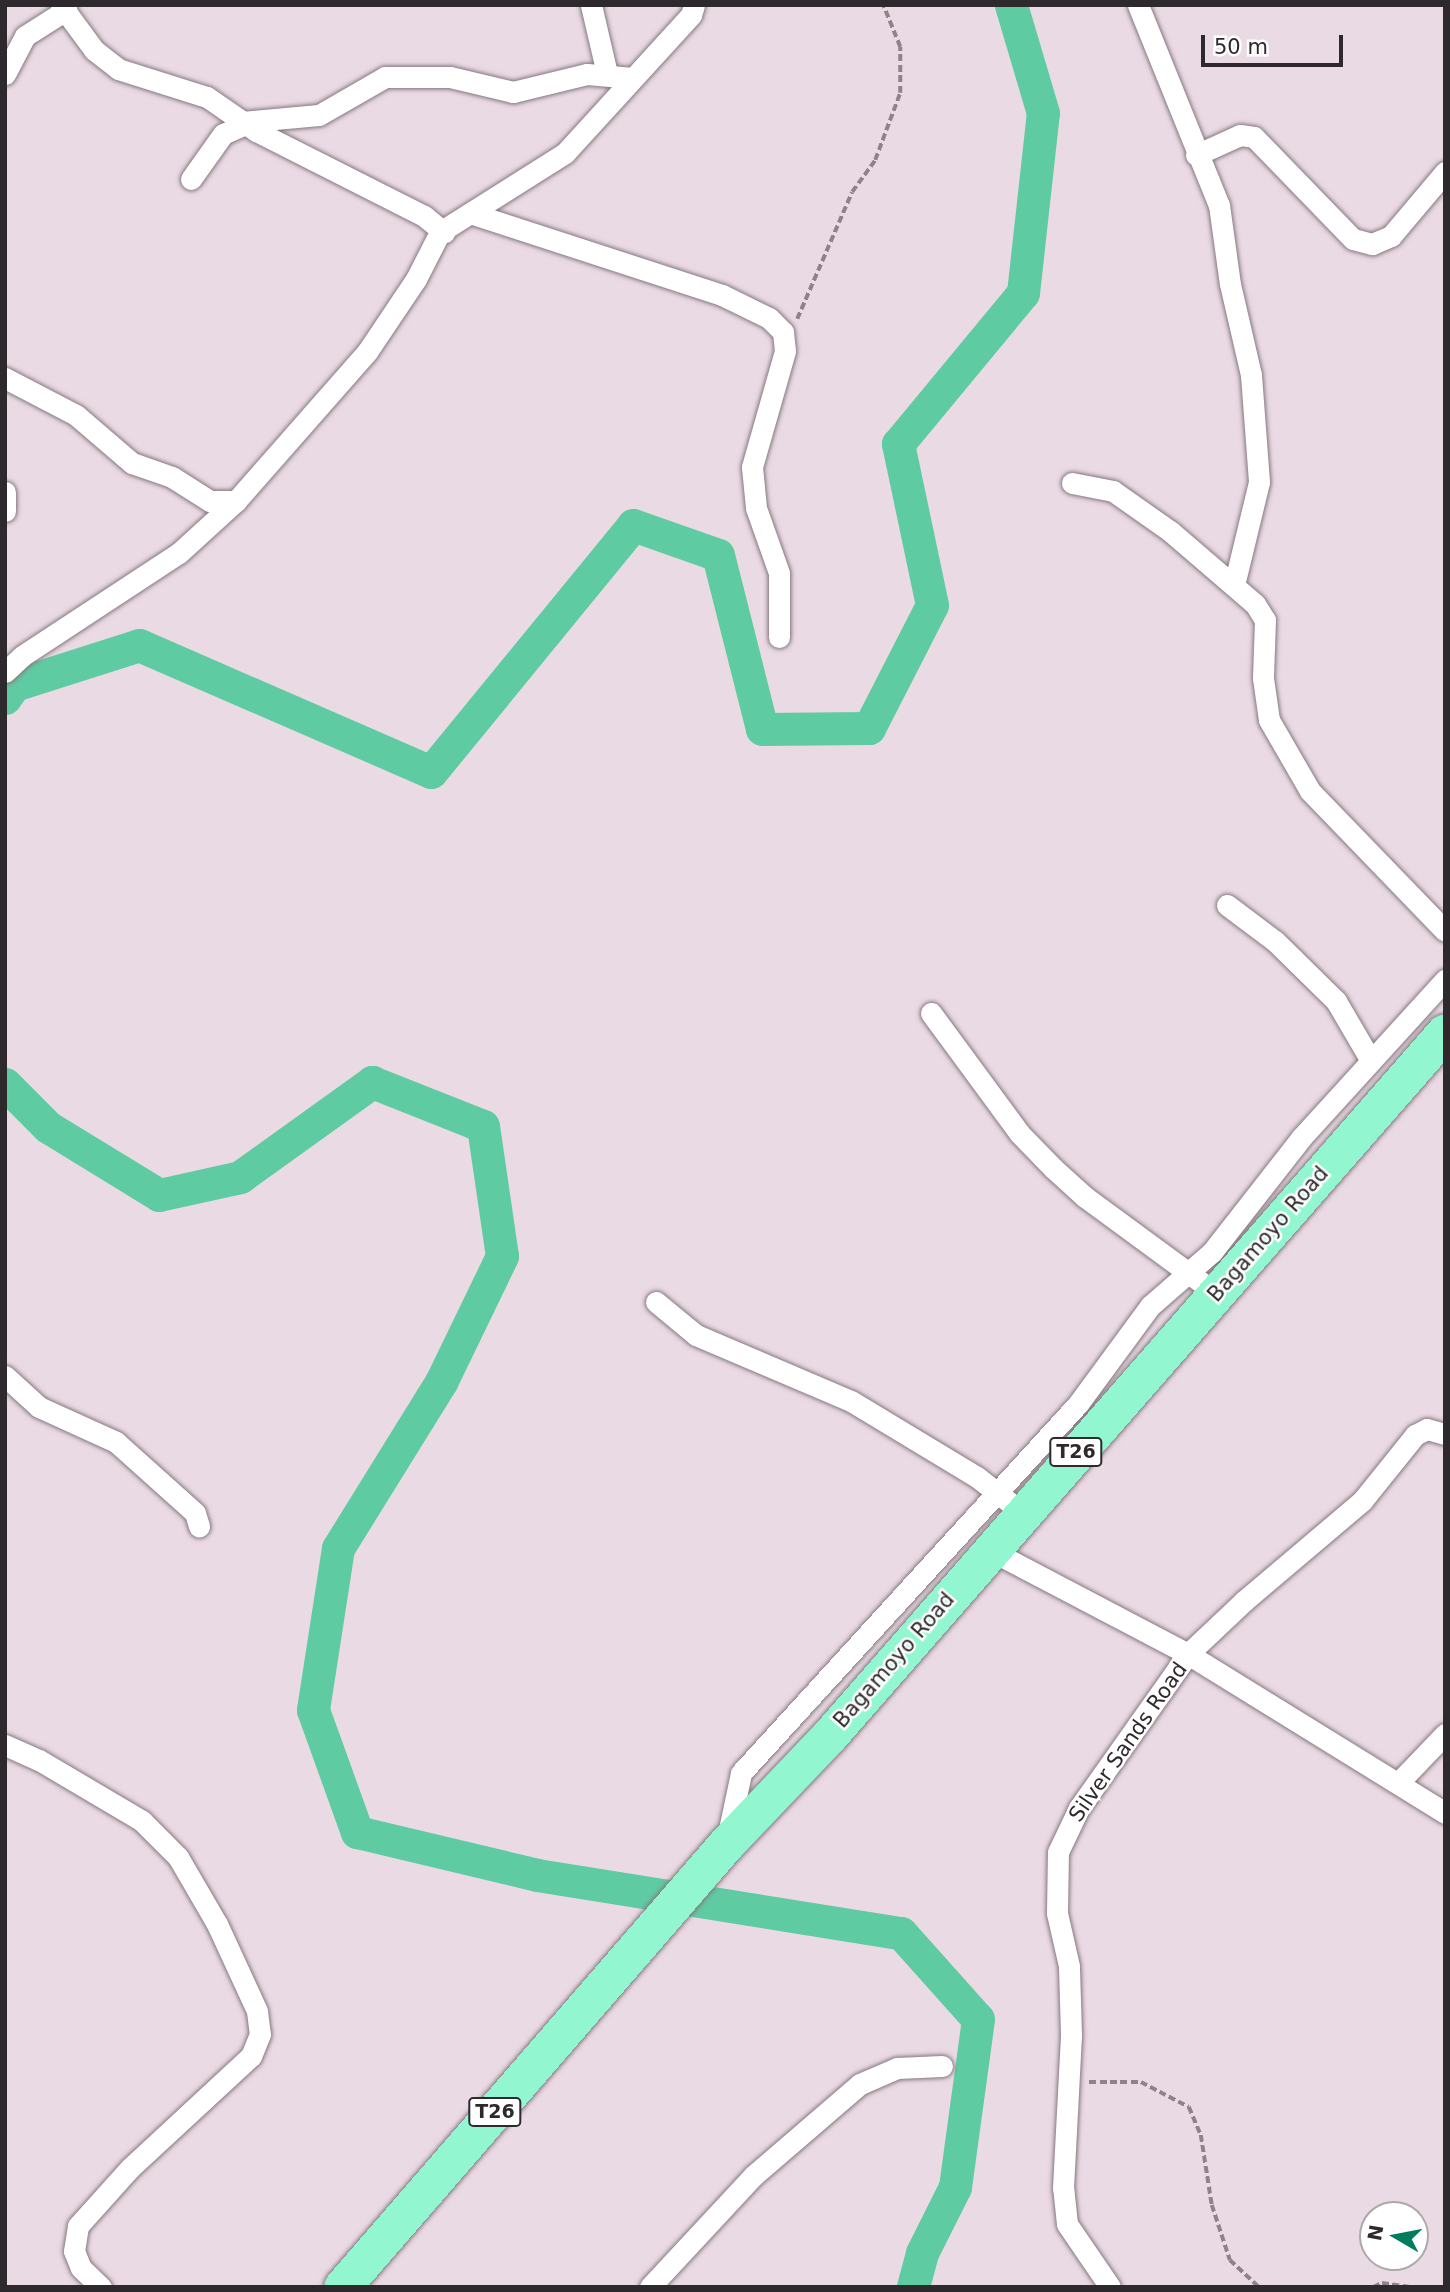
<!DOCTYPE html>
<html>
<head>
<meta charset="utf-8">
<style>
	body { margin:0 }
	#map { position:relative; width:1450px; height:2292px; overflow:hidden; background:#eadae3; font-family:"DejaVu Sans",sans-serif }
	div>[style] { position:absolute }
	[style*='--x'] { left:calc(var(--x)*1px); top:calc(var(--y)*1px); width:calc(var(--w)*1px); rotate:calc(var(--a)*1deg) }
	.river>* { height:33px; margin:-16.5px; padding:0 16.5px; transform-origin:16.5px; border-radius:16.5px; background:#5fcba3 }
	.path>* { height:3.5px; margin-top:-1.75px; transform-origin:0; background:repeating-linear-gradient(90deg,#8e8389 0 7px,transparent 0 10.5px) }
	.roads { filter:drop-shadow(0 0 2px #867881) drop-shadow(0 0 2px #867881) }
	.minor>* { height:21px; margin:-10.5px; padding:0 10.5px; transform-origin:10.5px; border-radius:10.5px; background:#fff }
	.trunk>* { height:37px; margin:-18.5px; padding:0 18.5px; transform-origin:18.5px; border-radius:18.5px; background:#92f6d0 }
	span { translate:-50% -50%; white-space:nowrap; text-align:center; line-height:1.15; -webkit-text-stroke:5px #fff; paint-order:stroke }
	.shield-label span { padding:2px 5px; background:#fff; border:2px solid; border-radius:5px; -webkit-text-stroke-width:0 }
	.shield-label { font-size:19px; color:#2e292c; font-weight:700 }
	.street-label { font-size:21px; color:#2e292c }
	.frame { position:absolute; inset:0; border:7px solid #2e292c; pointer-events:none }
	.north { position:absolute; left:1359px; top:2201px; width:70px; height:70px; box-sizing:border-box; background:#fff; border:2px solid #aba9ab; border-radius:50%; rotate:280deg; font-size:19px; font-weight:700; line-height:28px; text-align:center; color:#2e292c }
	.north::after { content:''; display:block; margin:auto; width:24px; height:32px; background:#007d5c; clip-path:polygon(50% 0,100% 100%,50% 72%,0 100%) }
	.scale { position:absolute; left:1201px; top:35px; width:142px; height:32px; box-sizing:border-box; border:4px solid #2e292c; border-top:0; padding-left:9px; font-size:21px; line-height:24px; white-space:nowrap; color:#2e292c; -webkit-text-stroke:5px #fff; paint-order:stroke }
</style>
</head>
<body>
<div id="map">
	<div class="river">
		<div style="--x:5;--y:698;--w:16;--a:-55"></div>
		<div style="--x:14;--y:685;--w:131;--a:-17.7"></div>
		<div style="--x:139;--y:645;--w:318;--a:23.5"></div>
		<div style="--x:431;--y:772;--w:319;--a:-50.7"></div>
		<div style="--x:633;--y:525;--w:90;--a:19.4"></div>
		<div style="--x:718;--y:555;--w:179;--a:75.8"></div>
		<div style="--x:762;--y:729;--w:107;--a:-0.5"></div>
		<div style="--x:869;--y:728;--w:138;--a:-62.9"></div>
		<div style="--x:932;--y:605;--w:165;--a:-101.9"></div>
		<div style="--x:898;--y:444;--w:196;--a:-50.4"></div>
		<div style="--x:1023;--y:293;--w:181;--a:-83.7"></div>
		<div style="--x:1043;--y:113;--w:113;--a:-106.5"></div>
		<div style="--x:5;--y:1084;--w:61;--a:45"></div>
		<div style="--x:48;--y:1127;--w:130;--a:31.5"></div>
		<div style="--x:159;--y:1195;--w:83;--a:-12.5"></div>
		<div style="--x:240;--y:1177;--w:163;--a:-35.7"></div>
		<div style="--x:372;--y:1082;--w:119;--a:21.6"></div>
		<div style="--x:483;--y:1126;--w:131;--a:81.7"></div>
		<div style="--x:502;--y:1256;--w:140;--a:115.8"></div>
		<div style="--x:441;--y:1382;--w:195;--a:121.8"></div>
		<div style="--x:338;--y:1548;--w:164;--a:98.8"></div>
		<div style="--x:313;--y:1710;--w:130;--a:70.2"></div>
		<div style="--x:357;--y:1832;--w:185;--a:13.4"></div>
		<div style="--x:537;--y:1875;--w:369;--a:9.1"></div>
		<div style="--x:901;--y:1933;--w:115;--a:48.2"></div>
		<div style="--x:978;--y:2019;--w:170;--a:97.8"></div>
		<div style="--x:955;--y:2187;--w:74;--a:116.6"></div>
		<div style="--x:922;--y:2253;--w:35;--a:105"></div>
	</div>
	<div class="path">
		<div style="--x:797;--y:319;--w:138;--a:-66.6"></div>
		<div style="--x:852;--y:192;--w:39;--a:-54"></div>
		<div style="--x:875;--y:160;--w:72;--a:-69.5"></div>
		<div style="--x:900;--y:93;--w:46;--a:-90"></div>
		<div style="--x:900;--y:47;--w:45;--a:-112"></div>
		<div style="--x:1089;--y:2082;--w:52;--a:0"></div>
		<div style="--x:1141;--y:2082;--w:54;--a:27.5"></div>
		<div style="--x:1189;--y:2107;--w:30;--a:67"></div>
		<div style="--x:1201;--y:2135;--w:71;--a:81.1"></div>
		<div style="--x:1212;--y:2205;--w:58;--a:71.9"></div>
		<div style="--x:1230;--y:2260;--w:40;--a:43"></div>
		<div style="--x:1373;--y:2287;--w:10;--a:-24"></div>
		<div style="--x:1382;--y:2283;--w:28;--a:8"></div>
	</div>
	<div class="roads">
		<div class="minor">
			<div style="--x:61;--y:5;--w:56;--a:53.7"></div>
			<div style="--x:94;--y:50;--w:31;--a:38"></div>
			<div style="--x:118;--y:69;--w:93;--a:17.5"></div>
			<div style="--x:207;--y:97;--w:60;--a:34.8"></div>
			<div style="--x:256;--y:131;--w:188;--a:26.8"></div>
			<div style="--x:424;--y:216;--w:26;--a:39"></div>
			<div style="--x:591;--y:5;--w:71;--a:76.9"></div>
			<div style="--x:1138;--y:5;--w:216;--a:68"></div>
			<div style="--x:1219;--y:205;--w:80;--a:82.1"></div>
			<div style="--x:1230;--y:284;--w:93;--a:77"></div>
			<div style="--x:1251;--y:375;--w:107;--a:85.7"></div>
			<div style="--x:1259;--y:482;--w:106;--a:103.6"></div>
			<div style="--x:5;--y:74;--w:43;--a:-62.2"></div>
			<div style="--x:25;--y:36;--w:49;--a:-32.4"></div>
			<div style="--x:242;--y:122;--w:77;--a:-5.2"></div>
			<div style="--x:319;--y:115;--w:76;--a:-29.9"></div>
			<div style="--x:385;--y:77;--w:65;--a:0"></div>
			<div style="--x:450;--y:77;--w:65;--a:13.4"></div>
			<div style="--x:513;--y:92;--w:76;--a:-13.7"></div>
			<div style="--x:587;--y:74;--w:46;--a:5"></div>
			<div style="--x:1196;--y:155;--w:48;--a:-24.4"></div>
			<div style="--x:1240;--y:135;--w:14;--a:8"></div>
			<div style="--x:1254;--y:137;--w:142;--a:45.9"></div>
			<div style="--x:1353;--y:239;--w:20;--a:15"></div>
			<div style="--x:1372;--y:244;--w:21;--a:-23"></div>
			<div style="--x:1391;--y:236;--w:84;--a:-49.8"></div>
			<div style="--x:191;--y:179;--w:55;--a:-54.6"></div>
			<div style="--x:223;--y:134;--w:24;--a:-24"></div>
			<div style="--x:470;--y:213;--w:265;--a:18"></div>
			<div style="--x:722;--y:295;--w:52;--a:26.1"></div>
			<div style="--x:769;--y:318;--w:20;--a:45"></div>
			<div style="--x:783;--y:332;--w:19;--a:84"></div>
			<div style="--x:785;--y:351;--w:121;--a:105.9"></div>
			<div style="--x:752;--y:467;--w:41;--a:84.4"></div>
			<div style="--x:756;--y:508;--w:69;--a:70.5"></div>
			<div style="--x:779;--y:573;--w:64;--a:90"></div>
			<div style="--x:5;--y:378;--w:80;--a:27.5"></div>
			<div style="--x:76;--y:415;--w:74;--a:40.6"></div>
			<div style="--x:132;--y:463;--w:42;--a:19.3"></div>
			<div style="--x:172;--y:477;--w:45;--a:32.3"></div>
			<div style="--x:210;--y:501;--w:26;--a:0"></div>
			<div style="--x:1072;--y:483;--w:42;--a:11"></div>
			<div style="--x:1113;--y:491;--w:70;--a:35.1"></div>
			<div style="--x:1170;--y:531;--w:112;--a:40.7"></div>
			<div style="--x:1255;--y:604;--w:19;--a:58"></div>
			<div style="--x:1265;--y:620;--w:58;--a:92"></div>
			<div style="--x:1263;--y:678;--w:42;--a:81.9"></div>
			<div style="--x:1269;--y:720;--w:82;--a:60"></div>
			<div style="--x:1310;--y:791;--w:194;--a:46"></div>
			<div style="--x:5;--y:492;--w:19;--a:90"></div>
			<div style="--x:5;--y:672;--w:23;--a:-43"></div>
			<div style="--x:22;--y:656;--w:188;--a:-33.3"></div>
			<div style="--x:179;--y:553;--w:77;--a:-42.4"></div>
			<div style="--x:236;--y:501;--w:198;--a:-48.7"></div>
			<div style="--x:367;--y:352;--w:88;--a:-56.1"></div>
			<div style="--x:416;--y:279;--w:53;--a:-62.9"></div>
			<div style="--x:440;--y:232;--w:148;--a:-32.3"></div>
			<div style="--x:565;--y:153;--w:187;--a:-47.6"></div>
			<div style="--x:691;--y:15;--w:10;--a:-73"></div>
			<div style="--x:1227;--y:905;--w:60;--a:36.9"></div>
			<div style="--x:1275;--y:941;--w:86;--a:44.5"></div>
			<div style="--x:1336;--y:1001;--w:69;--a:59.7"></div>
			<div style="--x:931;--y:1013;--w:149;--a:53.7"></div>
			<div style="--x:1019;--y:1133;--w:49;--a:45.8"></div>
			<div style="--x:1053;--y:1168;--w:43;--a:42.2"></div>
			<div style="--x:1085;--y:1197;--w:145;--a:36.3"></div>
			<div style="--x:656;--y:1302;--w:52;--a:39.5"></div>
			<div style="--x:696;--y:1335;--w:168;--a:23.1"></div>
			<div style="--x:851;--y:1401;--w:147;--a:31.1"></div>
			<div style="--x:977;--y:1477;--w:58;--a:38"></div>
			<div style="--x:5;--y:1376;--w:46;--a:42.4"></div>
			<div style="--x:39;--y:1407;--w:85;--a:24.4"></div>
			<div style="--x:116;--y:1442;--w:106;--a:41.9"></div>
			<div style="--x:195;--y:1513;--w:14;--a:73"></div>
			<div style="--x:990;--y:1550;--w:224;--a:27.7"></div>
			<div style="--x:1188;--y:1654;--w:302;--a:31.7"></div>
			<div style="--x:5;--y:1745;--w:37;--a:24"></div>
			<div style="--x:39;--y:1760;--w:120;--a:30.6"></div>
			<div style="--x:142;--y:1821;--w:51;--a:45"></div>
			<div style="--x:178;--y:1857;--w:78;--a:59.8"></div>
			<div style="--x:217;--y:1924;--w:96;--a:65.3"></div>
			<div style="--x:257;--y:2011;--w:23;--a:83"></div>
			<div style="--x:260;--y:2034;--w:24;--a:112"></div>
			<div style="--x:251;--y:2056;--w:165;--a:137.2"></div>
			<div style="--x:130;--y:2168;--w:78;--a:131.9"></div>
			<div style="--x:78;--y:2226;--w:25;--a:99"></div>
			<div style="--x:74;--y:2251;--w:18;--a:68"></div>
			<div style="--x:81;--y:2268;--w:28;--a:44"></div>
			<div style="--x:1400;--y:1781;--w:65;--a:-46.2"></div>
			<div style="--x:727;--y:1839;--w:67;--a:-78"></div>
			<div style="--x:741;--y:1773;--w:500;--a:-47.6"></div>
			<div style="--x:1078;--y:1404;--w:122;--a:-53.7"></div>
			<div style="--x:1150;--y:1306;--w:82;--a:-41.1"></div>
			<div style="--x:1212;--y:1252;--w:145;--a:-52"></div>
			<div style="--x:1301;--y:1138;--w:214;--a:-47.7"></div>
			<div style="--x:650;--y:2287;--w:151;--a:-47.1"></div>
			<div style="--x:753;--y:2176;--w:141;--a:-40.7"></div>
			<div style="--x:860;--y:2084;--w:40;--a:-23.4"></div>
			<div style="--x:897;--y:2068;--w:45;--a:-2.5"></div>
			<div style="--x:1110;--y:2287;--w:76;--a:-124.3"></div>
			<div style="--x:1067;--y:2224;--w:36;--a:-96"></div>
			<div style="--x:1063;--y:2188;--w:153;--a:-87"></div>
			<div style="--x:1071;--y:2035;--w:69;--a:-91.7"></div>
			<div style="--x:1069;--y:1966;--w:54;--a:-102.8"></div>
			<div style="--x:1057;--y:1913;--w:61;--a:-89.1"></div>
			<div style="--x:1058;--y:1852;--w:49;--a:-64.5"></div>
			<div style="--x:1079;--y:1808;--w:189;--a:-54.7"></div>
			<div style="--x:1188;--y:1654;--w:77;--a:-43.4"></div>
			<div style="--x:1244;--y:1601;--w:155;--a:-40.3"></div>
			<div style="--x:1362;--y:1501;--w:85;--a:-51.2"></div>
			<div style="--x:1415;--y:1435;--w:13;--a:-27"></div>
			<div style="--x:1427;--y:1429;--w:19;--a:16"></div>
		</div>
		<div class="trunk">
			<div style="--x:342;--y:2287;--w:586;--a:-49.08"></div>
			<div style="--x:726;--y:1844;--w:149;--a:-46.4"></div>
			<div style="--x:829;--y:1736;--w:935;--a:-48.81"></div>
		</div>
	</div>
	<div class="shield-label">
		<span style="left:1076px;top:1452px">T26</span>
		<span style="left:495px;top:2112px">T26</span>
	</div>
	<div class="street-label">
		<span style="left:1268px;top:1234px;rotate:-49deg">Bagamoyo Road</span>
		<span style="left:894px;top:1660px;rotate:-49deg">Bagamoyo Road</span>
		<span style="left:1128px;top:1742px;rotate:-55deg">Silver Sands Road</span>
	</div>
	<div class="frame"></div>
	<div class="north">N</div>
	<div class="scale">50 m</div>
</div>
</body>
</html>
